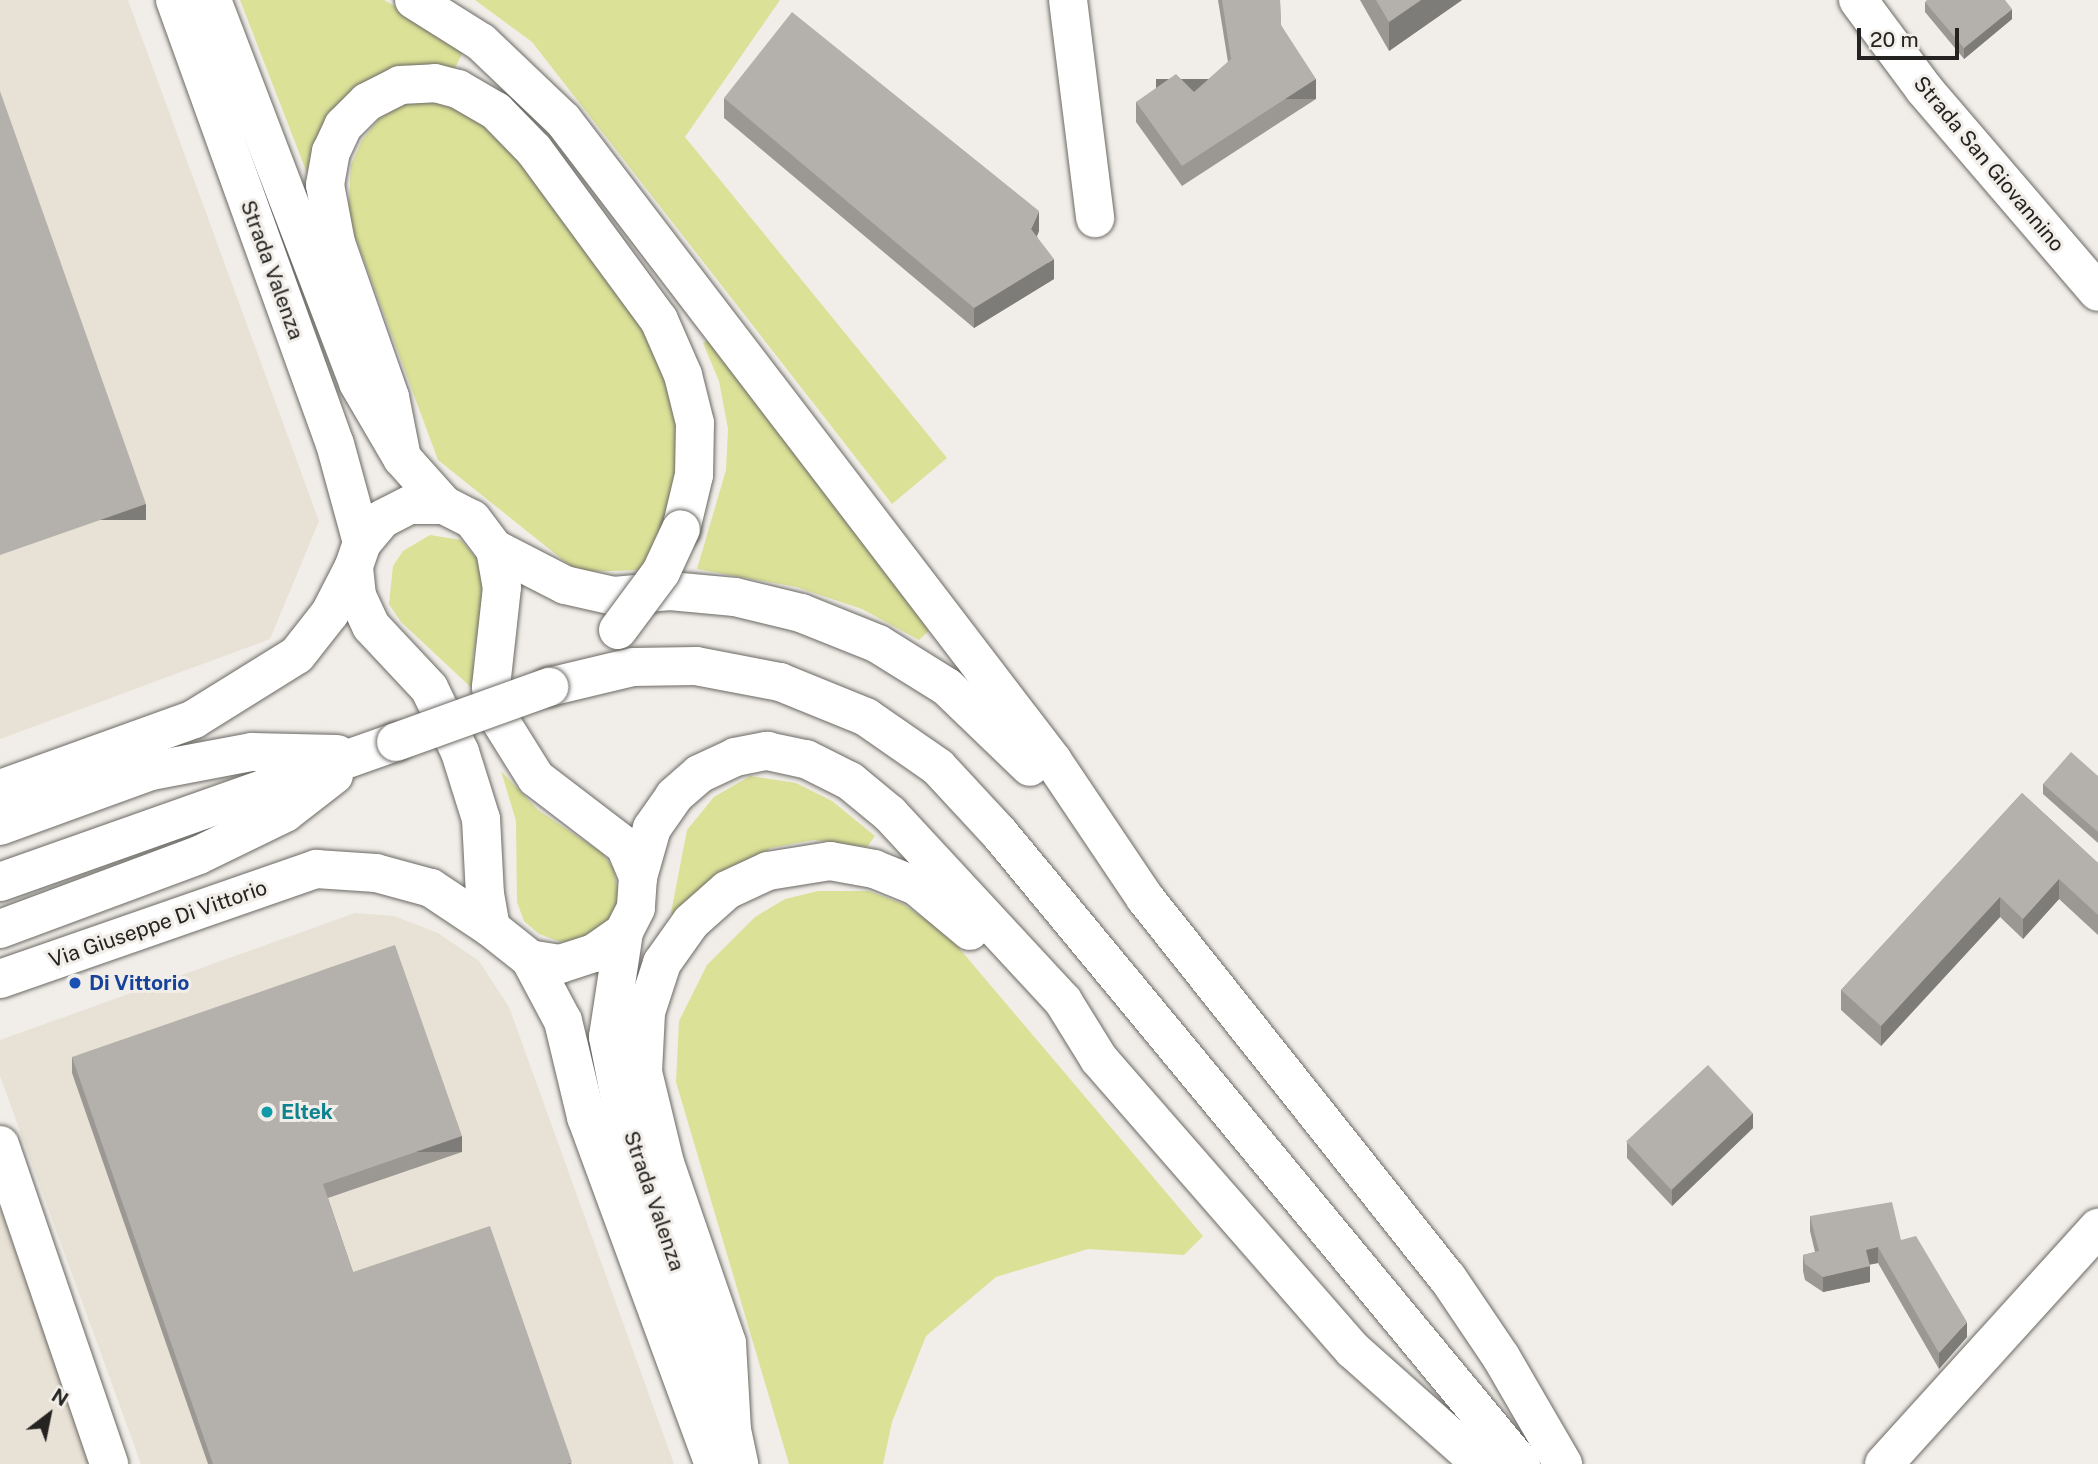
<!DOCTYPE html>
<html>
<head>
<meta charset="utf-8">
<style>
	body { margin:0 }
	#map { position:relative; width:2098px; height:1464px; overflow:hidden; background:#f1eee9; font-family:"Public Sans",sans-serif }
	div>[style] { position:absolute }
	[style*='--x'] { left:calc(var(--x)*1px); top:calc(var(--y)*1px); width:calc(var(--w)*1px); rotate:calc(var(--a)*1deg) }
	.built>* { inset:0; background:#e8e1d5 }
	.green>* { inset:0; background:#dbe197 }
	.roads { filter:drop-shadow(0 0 2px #6b6964) drop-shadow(0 0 2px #6b6964) }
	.minor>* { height:38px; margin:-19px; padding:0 19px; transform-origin:19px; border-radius:19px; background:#fff }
	.major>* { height:38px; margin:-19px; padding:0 19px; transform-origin:19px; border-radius:19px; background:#fff }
	.highway>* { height:38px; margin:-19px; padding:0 19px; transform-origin:19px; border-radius:19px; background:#fff }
	.bridges { filter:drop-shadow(0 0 2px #6b6964) drop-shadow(0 0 2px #6b6964) }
	.highway-bridge>* { height:38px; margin:-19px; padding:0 19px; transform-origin:19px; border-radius:19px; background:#fff }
	.wall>* { inset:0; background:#9b9894 }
	.shaded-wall>* { inset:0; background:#7e7c78; transform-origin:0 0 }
	.building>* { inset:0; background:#b4b1ac; transform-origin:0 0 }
	.dots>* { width:19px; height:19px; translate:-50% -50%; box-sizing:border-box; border:4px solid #f1eee9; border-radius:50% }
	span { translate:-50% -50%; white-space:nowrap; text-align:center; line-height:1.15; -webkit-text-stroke:6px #f1eee9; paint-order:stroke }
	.street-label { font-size:21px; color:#242321 }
	.transit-label { font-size:21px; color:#164399; font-weight:700 }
	.left { translate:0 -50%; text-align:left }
	.culture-label { font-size:21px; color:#0d838f; font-weight:700 }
	.north { position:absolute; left:14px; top:1380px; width:70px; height:70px; -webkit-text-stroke:5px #f1eee9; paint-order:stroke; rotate:32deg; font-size:19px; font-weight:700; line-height:28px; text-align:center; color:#242321 }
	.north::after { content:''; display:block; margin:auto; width:24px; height:32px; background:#242321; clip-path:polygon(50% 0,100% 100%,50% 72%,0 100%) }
	.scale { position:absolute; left:1857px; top:28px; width:102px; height:32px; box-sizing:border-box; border:4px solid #242321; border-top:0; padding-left:9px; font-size:21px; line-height:24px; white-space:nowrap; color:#242321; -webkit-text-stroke:5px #f1eee9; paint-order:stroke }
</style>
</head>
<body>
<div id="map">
	<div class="built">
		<div style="clip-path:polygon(0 0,128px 0,319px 521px,270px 639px,0 739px)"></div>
		<div style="clip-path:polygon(355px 913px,394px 916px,438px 933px,479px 961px,509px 1007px,674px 1464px,141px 1464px,0 1076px,0 1040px)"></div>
		<div style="clip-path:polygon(0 1206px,90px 1464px,0 1464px)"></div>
	</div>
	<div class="green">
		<div style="clip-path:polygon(240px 0,384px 0,465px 48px,454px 70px,430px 66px,307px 173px)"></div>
		<div style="clip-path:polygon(475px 0,780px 0,685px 137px,947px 458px,892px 504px,532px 42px)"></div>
		<div style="clip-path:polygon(428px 101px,462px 111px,493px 126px,647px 326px,680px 412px,679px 494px,644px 570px,578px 572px,438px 460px,348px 217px,351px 165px,362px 140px,379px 119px,404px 104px)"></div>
		<div style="clip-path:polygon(712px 338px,932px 628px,919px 640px,862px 609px,796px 587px,697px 569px,726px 470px,728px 429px,719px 381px,703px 343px)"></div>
		<div style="clip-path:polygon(430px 535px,461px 540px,482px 565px,487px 585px,473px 657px,475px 691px,401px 622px,389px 604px,393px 566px,403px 551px)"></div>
		<div style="clip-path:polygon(501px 771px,538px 810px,602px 853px,614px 869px,619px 900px,613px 913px,603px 926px,578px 941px,561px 942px,539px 934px,524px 921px,517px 902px,516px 821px)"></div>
		<div style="clip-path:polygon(750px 776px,796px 783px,832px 801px,875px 836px,867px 847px,814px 840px,771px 848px,730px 872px,679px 922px,671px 913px,687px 830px,714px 797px)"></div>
		<div style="clip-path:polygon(818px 891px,869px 891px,903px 904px,948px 935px,1203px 1236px,1184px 1255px,1088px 1249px,996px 1277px,926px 1336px,892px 1422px,883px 1464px,789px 1464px,676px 1082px,679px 1021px,707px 965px,755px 917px,785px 899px)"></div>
	</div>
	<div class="roads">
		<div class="minor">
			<div style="--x:1068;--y:0;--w:220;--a:82.9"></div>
			<div style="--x:1858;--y:0;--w:111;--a:53.4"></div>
			<div style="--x:1924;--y:89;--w:267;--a:49.4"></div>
			<div style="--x:0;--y:789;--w:206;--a:-19.8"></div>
			<div style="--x:194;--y:719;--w:121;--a:-31.9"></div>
			<div style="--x:297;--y:655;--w:53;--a:-51.8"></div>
			<div style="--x:330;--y:613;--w:53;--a:-62.9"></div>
			<div style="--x:0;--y:979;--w:335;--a:-19.2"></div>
			<div style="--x:316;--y:869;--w:60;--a:3.8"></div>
			<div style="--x:376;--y:873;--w:57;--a:15.3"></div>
			<div style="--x:431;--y:888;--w:72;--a:33.7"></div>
			<div style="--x:0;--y:1145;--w:337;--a:71.1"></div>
			<div style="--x:1884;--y:1464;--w:319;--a:-47.8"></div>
		</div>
		<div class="major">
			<div style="--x:175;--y:0;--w:472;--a:70.2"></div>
			<div style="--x:335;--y:444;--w:103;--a:74.7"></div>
			<div style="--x:212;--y:0;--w:410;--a:69.1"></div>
			<div style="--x:358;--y:383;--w:87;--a:59.6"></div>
			<div style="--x:402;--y:458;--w:63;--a:48.2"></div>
			<div style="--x:410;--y:505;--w:34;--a:0"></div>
			<div style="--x:444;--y:505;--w:31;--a:27"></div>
			<div style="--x:472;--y:519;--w:38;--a:53"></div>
			<div style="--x:495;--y:549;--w:39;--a:80"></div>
			<div style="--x:502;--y:587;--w:101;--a:96.3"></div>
			<div style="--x:491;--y:687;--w:36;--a:74"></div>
			<div style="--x:501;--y:722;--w:66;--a:58"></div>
			<div style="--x:536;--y:778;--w:112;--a:37.4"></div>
			<div style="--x:625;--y:846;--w:34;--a:67"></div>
			<div style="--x:638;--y:877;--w:31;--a:94"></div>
			<div style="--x:636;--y:908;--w:27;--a:117"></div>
			<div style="--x:624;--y:932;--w:37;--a:145"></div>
			<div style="--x:594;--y:953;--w:36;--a:162"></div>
			<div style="--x:560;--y:964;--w:30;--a:-171"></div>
			<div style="--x:530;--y:959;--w:50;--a:-141.5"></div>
			<div style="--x:491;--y:928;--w:34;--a:-100"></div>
			<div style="--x:485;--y:895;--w:76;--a:-93"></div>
			<div style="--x:481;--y:819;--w:70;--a:-107.4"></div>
			<div style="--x:460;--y:752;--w:71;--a:-115.8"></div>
			<div style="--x:429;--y:688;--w:85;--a:-133.1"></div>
			<div style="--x:371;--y:626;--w:33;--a:-115"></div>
			<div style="--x:357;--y:596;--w:30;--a:-96"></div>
			<div style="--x:354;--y:566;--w:24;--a:-71"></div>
			<div style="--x:362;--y:543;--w:31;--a:-50"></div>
			<div style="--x:382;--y:519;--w:31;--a:-27"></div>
			<div style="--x:624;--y:932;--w:106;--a:98.7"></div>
			<div style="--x:608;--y:1037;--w:67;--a:78.9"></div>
			<div style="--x:621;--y:1103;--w:345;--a:71.3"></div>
			<div style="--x:732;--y:1430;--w:35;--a:78"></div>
			<div style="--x:530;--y:959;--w:70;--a:62"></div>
			<div style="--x:563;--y:1021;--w:99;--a:76.5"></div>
			<div style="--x:586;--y:1117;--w:370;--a:69.8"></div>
		</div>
		<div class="highway">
			<div style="--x:414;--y:0;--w:79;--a:32.1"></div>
			<div style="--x:481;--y:42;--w:113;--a:43.6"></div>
			<div style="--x:563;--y:120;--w:807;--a:52.6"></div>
			<div style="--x:1053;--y:761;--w:165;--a:56.1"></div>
			<div style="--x:1145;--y:898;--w:485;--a:51.5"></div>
			<div style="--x:1447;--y:1277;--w:97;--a:56"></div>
			<div style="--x:1501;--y:1357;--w:124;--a:59.9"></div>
			<div style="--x:402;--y:458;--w:62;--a:-101.1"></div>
			<div style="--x:390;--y:397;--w:163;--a:-109.3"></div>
			<div style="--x:336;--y:243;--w:59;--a:-100.7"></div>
			<div style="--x:325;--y:185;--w:34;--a:-80"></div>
			<div style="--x:331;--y:152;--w:29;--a:-65"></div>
			<div style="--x:343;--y:126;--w:34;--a:-45"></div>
			<div style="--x:367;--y:102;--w:37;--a:-27"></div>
			<div style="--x:400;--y:85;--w:35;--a:-3"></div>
			<div style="--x:435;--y:83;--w:24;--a:15"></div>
			<div style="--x:458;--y:89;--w:44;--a:30.1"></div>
			<div style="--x:496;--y:111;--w:54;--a:45.7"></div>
			<div style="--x:534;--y:150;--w:211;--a:53.7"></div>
			<div style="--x:659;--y:320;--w:60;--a:66.4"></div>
			<div style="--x:683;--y:375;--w:49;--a:76"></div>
			<div style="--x:695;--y:423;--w:52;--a:91.1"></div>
			<div style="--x:694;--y:475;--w:56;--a:103.5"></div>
			<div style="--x:495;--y:549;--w:79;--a:27.2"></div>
			<div style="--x:565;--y:585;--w:50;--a:12.7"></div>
			<div style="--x:614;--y:596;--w:56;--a:-5.1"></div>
			<div style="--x:670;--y:591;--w:65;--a:5.3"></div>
			<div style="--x:735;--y:597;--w:68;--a:13.6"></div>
			<div style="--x:801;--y:613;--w:83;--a:21.9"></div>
			<div style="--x:878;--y:644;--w:81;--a:31.9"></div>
			<div style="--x:947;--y:687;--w:115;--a:43.9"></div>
			<div style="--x:549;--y:687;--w:86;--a:-13.4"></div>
			<div style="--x:633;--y:667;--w:63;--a:-0.9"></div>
			<div style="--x:696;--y:666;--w:86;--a:10.8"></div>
			<div style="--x:780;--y:682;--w:93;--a:22.1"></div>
			<div style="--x:866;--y:717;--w:88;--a:34.8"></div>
			<div style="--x:938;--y:767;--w:91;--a:47.2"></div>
			<div style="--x:1000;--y:834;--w:818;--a:50.41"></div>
			<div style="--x:0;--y:826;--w:161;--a:-20"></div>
			<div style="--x:151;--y:771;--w:103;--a:-10.7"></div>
			<div style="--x:252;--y:752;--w:85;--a:1.3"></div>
			<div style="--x:638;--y:877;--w:51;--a:-74.1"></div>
			<div style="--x:652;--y:828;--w:39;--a:-55"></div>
			<div style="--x:674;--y:796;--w:33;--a:-41"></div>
			<div style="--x:699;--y:774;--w:40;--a:-25"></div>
			<div style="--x:735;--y:757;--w:33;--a:-11"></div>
			<div style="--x:767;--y:751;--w:40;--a:12"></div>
			<div style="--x:806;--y:759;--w:49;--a:26.6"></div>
			<div style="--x:850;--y:781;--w:52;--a:39.5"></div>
			<div style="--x:890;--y:814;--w:255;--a:47.2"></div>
			<div style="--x:1063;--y:1001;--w:68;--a:58.2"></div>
			<div style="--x:1099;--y:1059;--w:386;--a:48.9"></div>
			<div style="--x:1353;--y:1350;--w:171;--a:41.7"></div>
			<div style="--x:0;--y:882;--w:420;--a:-19.5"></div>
			<div style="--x:0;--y:929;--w:212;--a:-20.4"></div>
			<div style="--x:199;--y:855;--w:96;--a:-26"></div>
			<div style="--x:285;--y:813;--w:62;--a:-37.8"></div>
			<div style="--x:732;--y:1430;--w:87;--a:-93.3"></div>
			<div style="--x:727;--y:1343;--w:190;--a:-109"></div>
			<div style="--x:665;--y:1163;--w:94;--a:-103.6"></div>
			<div style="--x:643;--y:1072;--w:60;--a:-87.1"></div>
			<div style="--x:646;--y:1012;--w:52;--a:-71.9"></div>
			<div style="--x:662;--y:963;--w:50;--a:-54.7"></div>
			<div style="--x:691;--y:922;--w:48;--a:-41.6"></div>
			<div style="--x:727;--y:890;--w:45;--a:-24.9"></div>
			<div style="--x:768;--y:871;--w:63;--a:-9.2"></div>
			<div style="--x:830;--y:861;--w:45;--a:10.3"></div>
			<div style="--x:874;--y:869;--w:45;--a:22"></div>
			<div style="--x:916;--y:886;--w:70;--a:39.8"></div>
		</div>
	</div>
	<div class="bridges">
		<div class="highway-bridge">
			<div style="--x:618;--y:630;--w:72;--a:-53.4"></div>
			<div style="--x:661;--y:572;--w:47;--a:-65.1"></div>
			<div style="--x:396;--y:742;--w:163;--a:-19.8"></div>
		</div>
	</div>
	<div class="wall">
		<div style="clip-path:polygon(1218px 0,1280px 0,1281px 25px,1316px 99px,1182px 186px,1136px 122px,1136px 102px,1194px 92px,1228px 62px)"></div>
		<div style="clip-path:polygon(1360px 0,1462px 0,1389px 51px)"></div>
		<div style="clip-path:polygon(1925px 2px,2012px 19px,1964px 59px,1925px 12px)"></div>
		<div style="clip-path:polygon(724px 98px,1039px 231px,1037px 236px,1054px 279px,974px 328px,724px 118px)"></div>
		<div style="clip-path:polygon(2098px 776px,2098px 843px,2043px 794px,2043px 784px)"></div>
		<div style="clip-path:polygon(2022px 793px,2098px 863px,2098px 935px,2059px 899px,2023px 939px,2000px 917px,1881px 1046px,1841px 1010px,1841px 990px)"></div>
		<div style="clip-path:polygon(72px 1057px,462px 1152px,328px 1198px,353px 1272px,572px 1464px,208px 1464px,72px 1073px)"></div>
		<div style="clip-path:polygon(1753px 1128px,1672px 1206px,1627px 1158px,1627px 1143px)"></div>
		<div style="clip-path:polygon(1810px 1216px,1901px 1240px,1967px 1337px,1939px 1369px,1878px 1263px,1869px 1265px,1870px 1282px,1823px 1292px,1805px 1280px,1803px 1271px,1803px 1255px,1815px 1252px,1810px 1231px)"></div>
	</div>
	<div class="shaded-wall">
		<div style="clip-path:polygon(1421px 0,1462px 0,1389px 51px,1389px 22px)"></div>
		<div style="clip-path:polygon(2012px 9px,2012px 19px,1964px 59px,1964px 48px)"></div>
		<div style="left:1316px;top:79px;width:20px;height:160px;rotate:90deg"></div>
		<div style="clip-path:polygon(1039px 211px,1039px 231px,1031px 249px,1031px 229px)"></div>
		<div style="clip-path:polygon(1054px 259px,1054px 279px,974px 328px,974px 308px)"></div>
		<div style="left:146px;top:504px;width:16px;height:155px;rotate:90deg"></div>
		<div style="clip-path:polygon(2059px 879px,2059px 899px,2023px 939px,2023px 919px)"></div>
		<div style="clip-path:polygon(2000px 897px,2000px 917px,1881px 1046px,1881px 1026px)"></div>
		<div style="clip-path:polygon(1753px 1113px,1753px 1128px,1672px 1206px,1672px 1190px)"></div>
		<div style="left:462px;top:1136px;width:16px;height:147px;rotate:90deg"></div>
		<div style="clip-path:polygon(1878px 1247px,1878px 1263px,1866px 1265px,1866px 1250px)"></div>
		<div style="clip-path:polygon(1870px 1266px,1870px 1282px,1823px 1292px,1823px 1277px)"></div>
		<div style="clip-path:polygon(1967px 1322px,1967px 1337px,1939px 1369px,1939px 1353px)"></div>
	</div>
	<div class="building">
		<div style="clip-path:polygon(1222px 0,1280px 0,1281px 25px,1316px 79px,1182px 166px,1136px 102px,1176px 74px,1194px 92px,1231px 59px)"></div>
		<div style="clip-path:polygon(1376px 0,1421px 0,1389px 22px)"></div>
		<div style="clip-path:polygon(1927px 0,2005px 0,2012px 9px,1964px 48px,1925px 2px)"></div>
		<div style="clip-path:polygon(792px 12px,1039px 211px,1031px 229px,1054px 259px,974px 308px,724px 98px)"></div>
		<div style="clip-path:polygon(0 91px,146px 504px,0 555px)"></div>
		<div style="clip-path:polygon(2071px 752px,2098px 776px,2098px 832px,2043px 784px)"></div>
		<div style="clip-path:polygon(2022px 793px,2098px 863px,2098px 915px,2059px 879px,2023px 919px,2000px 897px,1881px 1026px,1841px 990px)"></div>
		<div style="clip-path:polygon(395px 945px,462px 1136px,323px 1184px,353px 1272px,490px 1226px,572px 1462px,567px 1464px,213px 1464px,72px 1057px)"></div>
		<div style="left:1708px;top:1065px;width:66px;height:112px;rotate:47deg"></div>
		<div style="clip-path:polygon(1892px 1202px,1901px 1240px,1916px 1236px,1967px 1322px,1939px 1353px,1878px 1247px,1866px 1250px,1870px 1266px,1823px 1277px,1805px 1264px,1803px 1255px,1819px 1251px,1810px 1216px)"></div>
	</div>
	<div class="dots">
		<div style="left:75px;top:983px;background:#1a4fb4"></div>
		<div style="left:267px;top:1112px;background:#0f9aa8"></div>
	</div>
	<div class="street-label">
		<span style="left:1989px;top:164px;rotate:50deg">Strada San Giovannino</span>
		<span style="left:272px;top:270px;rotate:70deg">Strada Valenza</span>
		<span style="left:158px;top:924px;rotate:-19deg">Via Giuseppe Di Vittorio</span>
		<span style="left:654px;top:1201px;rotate:71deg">Strada Valenza</span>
	</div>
	<div class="transit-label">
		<span class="left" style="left:89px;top:983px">Di Vittorio</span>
	</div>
	<div class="culture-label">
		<span class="left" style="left:281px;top:1112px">Eltek</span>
	</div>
	<div class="north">N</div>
	<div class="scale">20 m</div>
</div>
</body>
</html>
